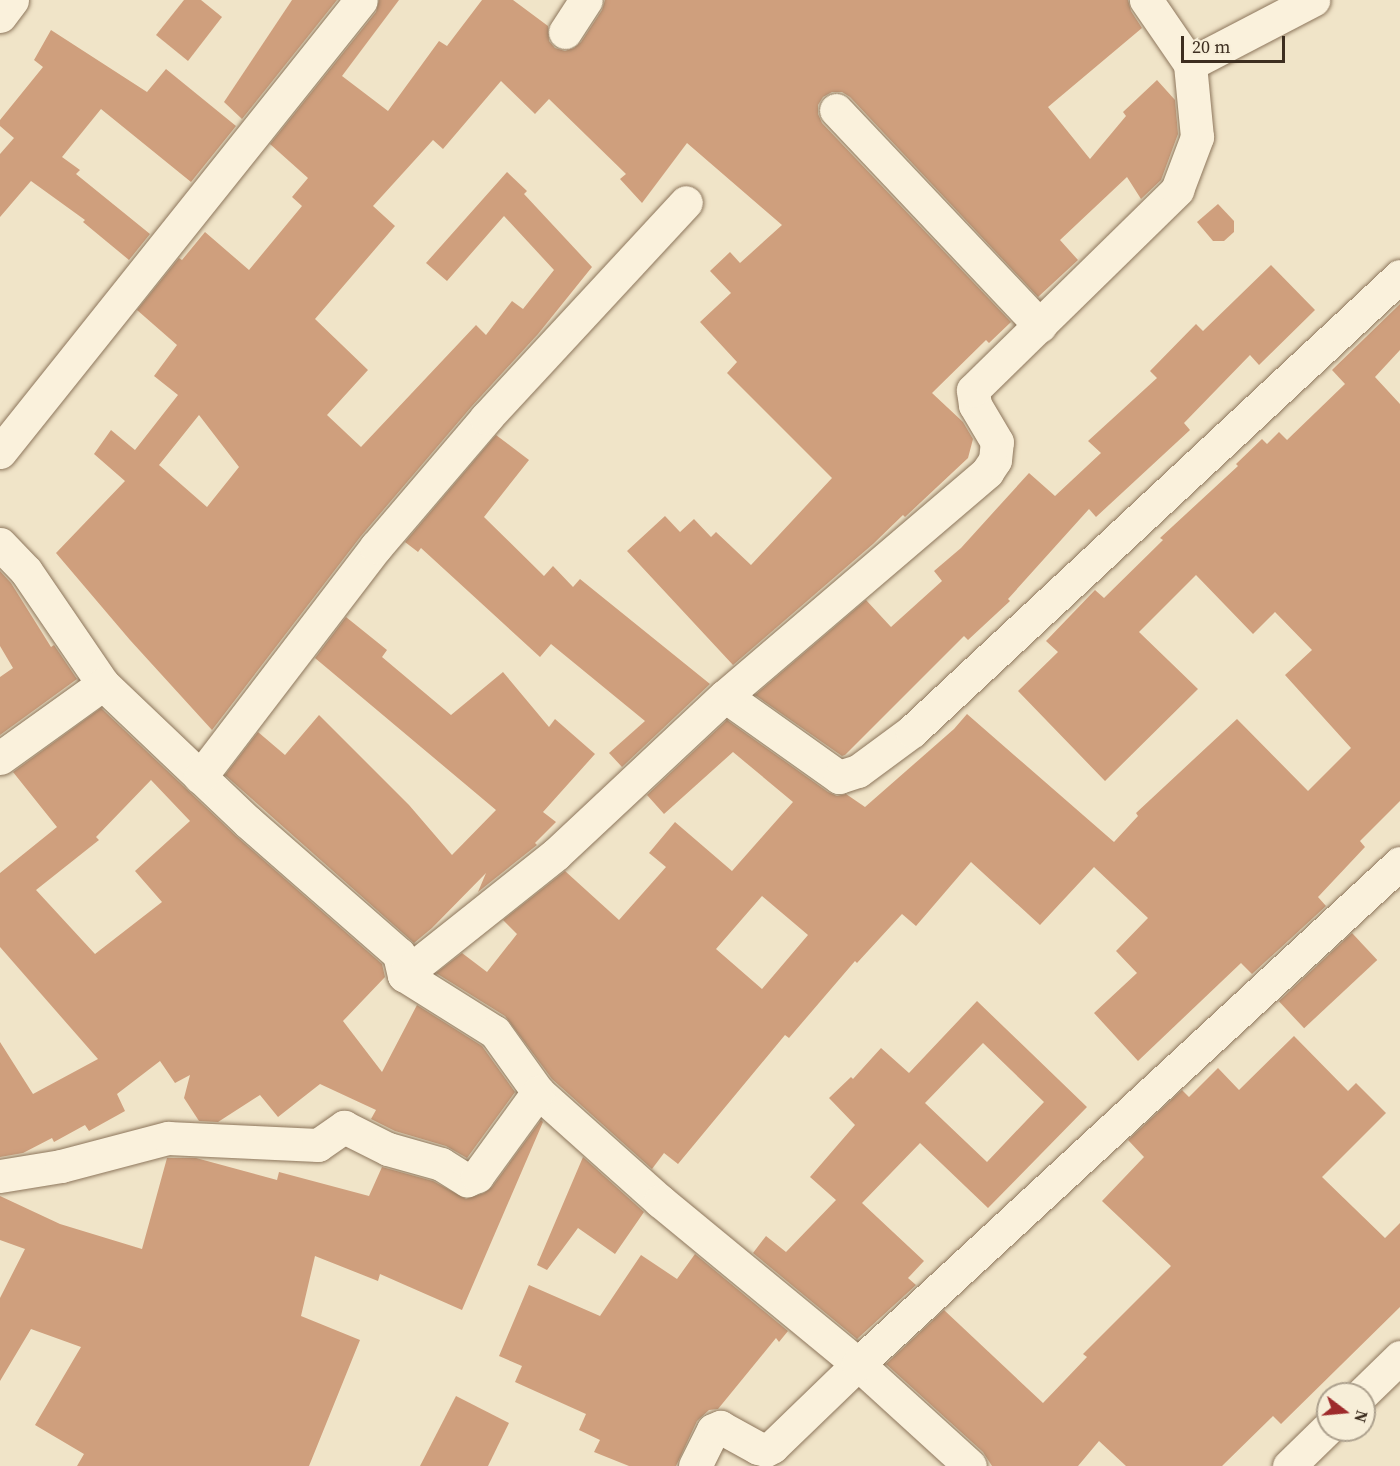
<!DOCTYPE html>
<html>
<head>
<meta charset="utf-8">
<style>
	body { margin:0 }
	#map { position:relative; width:1400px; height:1466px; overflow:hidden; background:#f0e4c8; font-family:"Source Serif 4",serif }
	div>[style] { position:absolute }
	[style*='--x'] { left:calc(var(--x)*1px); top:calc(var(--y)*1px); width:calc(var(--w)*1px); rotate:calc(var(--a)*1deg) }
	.building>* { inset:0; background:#cf9f7d; transform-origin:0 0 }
	.roads { filter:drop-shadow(0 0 2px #8d765c) drop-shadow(0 0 2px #8d765c) }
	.minor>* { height:33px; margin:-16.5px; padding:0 16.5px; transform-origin:16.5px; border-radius:16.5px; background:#faf1dc }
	span { translate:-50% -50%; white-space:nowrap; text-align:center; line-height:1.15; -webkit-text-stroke:5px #f7eed8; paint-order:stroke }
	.north { position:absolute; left:1316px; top:1382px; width:60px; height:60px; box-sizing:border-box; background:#f7eed8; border:2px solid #ada18e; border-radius:50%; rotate:106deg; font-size:16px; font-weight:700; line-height:24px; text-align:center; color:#3d2e20 }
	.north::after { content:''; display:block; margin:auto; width:21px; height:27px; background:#9e2a2b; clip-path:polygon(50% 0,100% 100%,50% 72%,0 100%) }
	.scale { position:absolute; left:1181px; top:36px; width:104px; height:27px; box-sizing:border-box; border:3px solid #3d2e20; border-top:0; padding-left:8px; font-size:18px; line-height:21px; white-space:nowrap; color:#3d2e20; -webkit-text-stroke:4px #f7eed8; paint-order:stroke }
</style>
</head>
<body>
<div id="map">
	<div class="building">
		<div style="clip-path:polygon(184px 0,201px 0,222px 17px,188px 61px,156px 35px)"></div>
		<div style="clip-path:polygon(292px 0,337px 0,242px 119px,224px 102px)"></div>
		<div style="clip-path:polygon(evenodd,379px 0,399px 0,342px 76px,388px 111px,439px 41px,447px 46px,482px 0,513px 0,548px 26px,549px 41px,555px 48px,565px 51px,574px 48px,581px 42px,602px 10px,605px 0,1128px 0,1131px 11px,1142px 28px,1048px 107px,1090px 159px,1126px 116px,1123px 112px,1157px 80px,1175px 100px,1178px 134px,1161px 180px,1141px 199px,1127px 177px,1060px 240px,1078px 260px,1038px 297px,850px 97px,842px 92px,832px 92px,823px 97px,818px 105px,818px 114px,822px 123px,1011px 322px,989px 343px,986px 340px,932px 393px,963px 422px,973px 439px,968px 458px,905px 517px,903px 515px,873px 544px,733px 665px,627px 551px,665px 516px,680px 532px,694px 519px,711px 537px,716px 532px,751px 565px,832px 478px,727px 373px,737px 362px,700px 322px,731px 293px,710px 271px,730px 252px,740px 263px,782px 225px,687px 143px,642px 203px,620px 179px,626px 174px,549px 99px,535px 114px,501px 81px,443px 149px,433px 140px,373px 206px,395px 226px,315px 319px,368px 370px,327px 415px,361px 447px,476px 325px,486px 335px,512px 301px,523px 309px,554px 270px,504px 216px,447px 281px,426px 263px,507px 172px,527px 191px,524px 194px,592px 267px,538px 334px,472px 406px,361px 536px,212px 730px,130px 640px,56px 553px,125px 481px,94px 454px,111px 430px,135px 450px,178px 395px,154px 376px,177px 345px,137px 310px,179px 258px,182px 260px,205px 232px,249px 270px,302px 206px,292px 197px,308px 178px,270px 144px,376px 12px,379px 0,199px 415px,239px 467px,207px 507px,159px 465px,199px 415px)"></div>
		<div style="clip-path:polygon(51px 30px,147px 92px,166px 69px,236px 126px,191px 182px,101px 109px,62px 157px,80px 170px,76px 174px,150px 234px,129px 260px,83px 222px,85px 220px,31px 181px,0 217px,0 154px,14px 138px,0 126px,0 120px,43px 67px,34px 60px)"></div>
		<div style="clip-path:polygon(1218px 204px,1234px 221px,1234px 232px,1224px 241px,1213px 241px,1197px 222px)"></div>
		<div style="clip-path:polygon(1271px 265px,1315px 310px,1259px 365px,1250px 355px,1184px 423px,1190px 430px,1096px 517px,1089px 509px,1008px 599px,1010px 601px,968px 640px,964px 636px,845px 755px,842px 756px,755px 695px,866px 600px,891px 627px,942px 581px,934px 571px,961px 548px,1029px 473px,1055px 496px,1101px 453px,1088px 441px,1157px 378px,1150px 371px,1196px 324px,1203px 331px)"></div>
		<div style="clip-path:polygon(evenodd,1400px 304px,1400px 350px,1375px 377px,1400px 404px,1400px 801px,1360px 841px,1365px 847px,1318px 897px,1326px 906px,1252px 974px,1241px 963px,1138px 1061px,1094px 1013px,1137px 973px,1116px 951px,1148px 918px,1094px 867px,1040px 925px,971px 862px,916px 926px,902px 914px,857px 963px,855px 961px,789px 1038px,785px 1035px,678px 1164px,664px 1153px,652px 1169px,552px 1079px,505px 1016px,436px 973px,462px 953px,487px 972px,517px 934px,503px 920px,565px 871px,619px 920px,666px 867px,649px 853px,675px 822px,732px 871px,793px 802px,733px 752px,664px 814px,647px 795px,727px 720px,828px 792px,837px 796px,846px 794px,865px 807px,954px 729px,967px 714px,1114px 842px,1138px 816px,1136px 813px,1237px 719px,1308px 791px,1351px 748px,1285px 675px,1312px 650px,1275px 612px,1253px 634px,1196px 575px,1139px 632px,1198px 689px,1105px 781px,1018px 691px,1058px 652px,1046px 641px,1095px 590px,1104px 598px,1163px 540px,1160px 538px,1238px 466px,1236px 464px,1262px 439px,1267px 444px,1279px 432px,1287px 440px,1345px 384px,1332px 370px,1400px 304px,762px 896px,808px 935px,762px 989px,716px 949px,762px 896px)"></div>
		<div style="clip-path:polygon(496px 435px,529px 460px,484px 517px,544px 576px,553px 566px,573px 587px,580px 579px,710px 684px,622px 767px,609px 753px,645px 721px,551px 644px,540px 657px,421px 548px,418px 552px,405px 542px)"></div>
		<div style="clip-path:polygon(0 571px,11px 583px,51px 647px,54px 645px,77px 679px,0 735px,0 677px,13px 668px,0 646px)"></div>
		<div style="clip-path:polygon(346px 617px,387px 650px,382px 657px,451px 715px,503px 672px,549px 727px,555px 719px,595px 754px,543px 812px,556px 822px,535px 843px,537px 845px,478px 892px,486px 873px,432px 928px,414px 943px,225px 775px,258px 732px,285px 755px,319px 715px,409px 805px,452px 855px,496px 810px,315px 658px)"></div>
		<div style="clip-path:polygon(evenodd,101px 708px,236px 836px,382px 964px,385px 977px,343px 1021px,382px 1072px,417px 1005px,482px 1046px,515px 1092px,467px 1158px,446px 1146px,395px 1131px,371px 1119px,376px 1110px,320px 1084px,278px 1117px,260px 1095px,218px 1122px,199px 1121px,184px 1098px,190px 1075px,175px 1083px,160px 1061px,117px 1094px,125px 1111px,89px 1131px,85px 1125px,54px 1142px,52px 1138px,23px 1153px,0 1157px,0 1042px,33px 1094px,98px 1059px,0 947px,0 873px,57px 827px,13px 772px,101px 708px,151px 780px,190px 821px,135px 871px,162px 902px,95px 954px,36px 890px,99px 840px,96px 837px,151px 780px)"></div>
		<div style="left:1352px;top:933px;width:37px;height:100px;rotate:47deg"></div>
		<div style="clip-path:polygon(evenodd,977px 1001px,1087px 1107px,988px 1208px,920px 1143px,862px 1203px,924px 1261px,908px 1278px,916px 1285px,857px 1339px,753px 1253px,766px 1236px,786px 1252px,836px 1200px,810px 1177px,855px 1125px,829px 1098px,851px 1077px,853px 1079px,881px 1048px,909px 1073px,977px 1001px,983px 1043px,1044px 1102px,987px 1162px,925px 1103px,983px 1043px)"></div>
		<div style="clip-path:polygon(1294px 1036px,1348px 1091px,1356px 1083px,1386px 1113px,1322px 1177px,1385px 1238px,1400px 1223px,1400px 1307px,1281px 1424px,1273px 1416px,1222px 1466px,1126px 1466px,1099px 1441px,1078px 1466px,992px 1466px,983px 1452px,886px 1364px,944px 1310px,1043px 1403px,1087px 1357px,1083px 1354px,1171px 1266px,1102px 1201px,1144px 1157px,1128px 1140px,1182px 1090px,1189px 1097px,1218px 1068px,1239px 1090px)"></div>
		<div style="clip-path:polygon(541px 1120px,543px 1122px,462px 1310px,380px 1274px,378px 1281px,315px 1256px,301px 1316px,360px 1340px,309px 1466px,77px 1466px,84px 1454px,35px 1425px,81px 1347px,31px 1329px,0 1381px,0 1298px,25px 1249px,0 1240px,0 1196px,60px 1224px,142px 1249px,167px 1158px,196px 1158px,277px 1180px,279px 1172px,369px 1196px,382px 1167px,433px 1181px,466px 1199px,484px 1193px,492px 1187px)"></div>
		<div style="clip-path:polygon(583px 1157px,644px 1212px,615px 1254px,578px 1228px,547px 1270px,537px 1265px)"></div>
		<div style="clip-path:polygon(695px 1254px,788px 1331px,779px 1342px,776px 1338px,718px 1409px,709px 1410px,697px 1421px,676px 1466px,629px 1466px,594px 1452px,600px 1440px,579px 1430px,586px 1414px,515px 1382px,522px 1366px,499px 1356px,529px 1285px,600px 1316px,641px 1255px,677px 1279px)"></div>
		<div style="clip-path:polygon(456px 1396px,509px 1423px,488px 1466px,420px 1466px)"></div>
	</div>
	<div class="roads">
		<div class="minor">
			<div style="--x:0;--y:16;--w:20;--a:-53"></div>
			<div style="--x:565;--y:32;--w:38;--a:-57"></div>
			<div style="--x:1190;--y:64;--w:139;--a:-27.5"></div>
			<div style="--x:836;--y:110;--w:297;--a:46.6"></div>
			<div style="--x:0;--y:452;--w:578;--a:-51.39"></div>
			<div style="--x:0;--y:544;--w:37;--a:46"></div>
			<div style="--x:26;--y:571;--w:137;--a:55.7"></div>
			<div style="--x:103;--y:684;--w:200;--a:43.6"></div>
			<div style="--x:248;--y:822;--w:201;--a:41.2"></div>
			<div style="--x:399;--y:954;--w:22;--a:77"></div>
			<div style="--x:404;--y:975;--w:107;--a:32.1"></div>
			<div style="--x:495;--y:1032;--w:74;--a:54.4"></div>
			<div style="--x:538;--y:1092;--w:164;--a:41.8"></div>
			<div style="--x:660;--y:1201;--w:256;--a:39.5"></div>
			<div style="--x:858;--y:1364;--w:151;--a:42.3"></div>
			<div style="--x:725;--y:696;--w:140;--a:35.4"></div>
			<div style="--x:839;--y:777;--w:20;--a:-18"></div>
			<div style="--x:858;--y:771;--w:67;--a:-36.5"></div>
			<div style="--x:912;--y:731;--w:667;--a:-43"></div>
			<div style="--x:0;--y:758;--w:127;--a:-35.7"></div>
			<div style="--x:200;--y:777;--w:290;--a:-52.6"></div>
			<div style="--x:376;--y:547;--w:170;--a:-49.5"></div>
			<div style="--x:486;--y:418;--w:294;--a:-47.2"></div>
			<div style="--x:404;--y:975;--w:194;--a:-38.5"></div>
			<div style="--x:556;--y:854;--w:231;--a:-43.1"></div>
			<div style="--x:725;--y:696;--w:345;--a:-40.5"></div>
			<div style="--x:987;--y:472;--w:14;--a:-56"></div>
			<div style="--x:995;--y:460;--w:18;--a:-84"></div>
			<div style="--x:997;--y:442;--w:43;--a:-120.7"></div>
			<div style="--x:975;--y:405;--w:15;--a:-98"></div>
			<div style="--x:973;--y:390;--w:286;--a:-44.4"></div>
			<div style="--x:1177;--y:190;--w:57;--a:-69.3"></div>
			<div style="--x:1197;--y:137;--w:73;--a:-95.5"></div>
			<div style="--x:1190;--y:64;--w:78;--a:-124.5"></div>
			<div style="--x:0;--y:1176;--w:62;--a:-9.3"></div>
			<div style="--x:61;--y:1166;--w:111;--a:-14.7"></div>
			<div style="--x:168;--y:1138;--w:150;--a:2.7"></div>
			<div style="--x:318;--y:1145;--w:32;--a:-35"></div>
			<div style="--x:344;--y:1127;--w:49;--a:26.6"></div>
			<div style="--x:388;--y:1149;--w:55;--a:15.8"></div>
			<div style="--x:441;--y:1164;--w:31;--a:32"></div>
			<div style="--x:467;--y:1180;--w:11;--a:-22"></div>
			<div style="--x:477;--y:1176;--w:104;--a:-54"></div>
			<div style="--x:1362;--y:1394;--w:53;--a:-44.2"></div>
			<div style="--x:695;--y:1466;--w:40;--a:-63.4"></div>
			<div style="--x:713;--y:1430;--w:8;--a:-23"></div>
			<div style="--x:720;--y:1427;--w:43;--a:28.9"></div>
			<div style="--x:758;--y:1448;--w:8;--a:14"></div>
			<div style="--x:766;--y:1450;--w:7;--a:-27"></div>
			<div style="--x:772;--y:1447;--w:120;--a:-44"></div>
			<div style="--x:858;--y:1364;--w:738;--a:-42.75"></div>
			<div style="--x:1289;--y:1466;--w:54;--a:-44.3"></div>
		</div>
	</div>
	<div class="north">N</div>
	<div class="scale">20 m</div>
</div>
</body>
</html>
